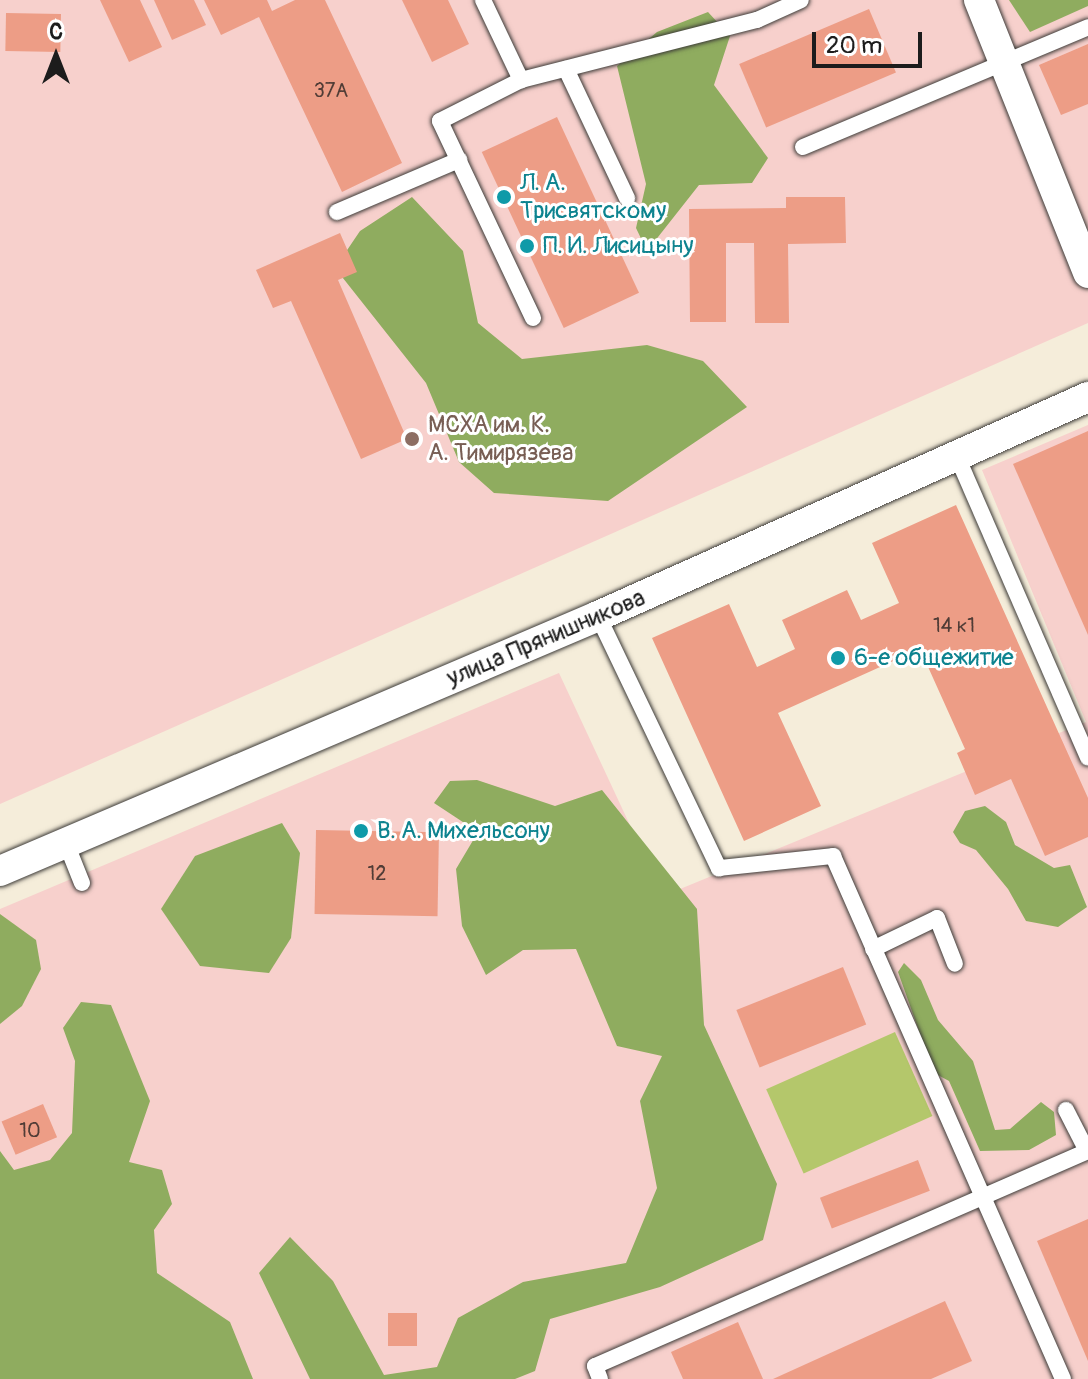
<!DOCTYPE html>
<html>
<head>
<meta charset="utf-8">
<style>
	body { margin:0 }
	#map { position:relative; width:1088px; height:1379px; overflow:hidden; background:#f5edda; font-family:Pangolin,sans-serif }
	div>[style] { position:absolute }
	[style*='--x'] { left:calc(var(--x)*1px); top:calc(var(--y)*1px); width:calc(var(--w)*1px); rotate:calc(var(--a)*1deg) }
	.built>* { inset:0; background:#f7d0cc }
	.green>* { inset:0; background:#b4c76b; transform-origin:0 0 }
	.forest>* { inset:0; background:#8fac5f }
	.building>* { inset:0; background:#ed9d86; transform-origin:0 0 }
	.roads { filter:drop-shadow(0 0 2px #3d3b38) drop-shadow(0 0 2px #3d3b38) }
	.lane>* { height:16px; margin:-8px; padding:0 8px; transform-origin:8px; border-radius:8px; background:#fff }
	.street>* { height:30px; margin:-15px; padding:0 15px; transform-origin:15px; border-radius:15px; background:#fff }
	.dots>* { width:22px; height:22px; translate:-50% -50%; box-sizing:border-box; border:4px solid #fff; border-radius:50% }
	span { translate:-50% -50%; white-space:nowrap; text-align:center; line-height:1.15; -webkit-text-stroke:6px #fff; paint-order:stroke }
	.number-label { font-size:20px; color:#503c36 }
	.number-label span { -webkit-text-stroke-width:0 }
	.culture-label { font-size:24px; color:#0d838f }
	.left { translate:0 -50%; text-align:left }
	.education-label { font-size:24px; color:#785e54 }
	.street-label { font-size:24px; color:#1c1c1c }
	.north { position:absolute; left:16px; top:16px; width:80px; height:80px; -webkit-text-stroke:6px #fff; paint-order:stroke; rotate:0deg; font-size:22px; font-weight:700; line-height:32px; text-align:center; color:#1c1c1c }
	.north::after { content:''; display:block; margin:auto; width:28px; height:36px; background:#1c1c1c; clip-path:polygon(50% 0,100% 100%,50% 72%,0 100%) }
	.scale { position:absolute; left:812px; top:32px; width:110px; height:36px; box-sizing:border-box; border:4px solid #1c1c1c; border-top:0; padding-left:10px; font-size:24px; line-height:28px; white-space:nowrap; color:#1c1c1c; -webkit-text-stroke:6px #fff; paint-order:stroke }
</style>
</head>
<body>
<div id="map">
	<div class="built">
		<div style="clip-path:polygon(0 0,1088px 0,1088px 323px,0 804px)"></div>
		<div style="clip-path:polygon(1088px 425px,1088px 1379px,0 1379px,0 909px,559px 673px,663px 896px,1086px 722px,982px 470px)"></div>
	</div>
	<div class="green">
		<div style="left:895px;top:1032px;width:92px;height:141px;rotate:66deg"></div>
	</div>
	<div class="forest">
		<div style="clip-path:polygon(1009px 0,1088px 0,1088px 6px,1030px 32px)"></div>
		<div style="clip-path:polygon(708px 12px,730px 36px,714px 85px,768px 158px,752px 183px,699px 185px,647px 251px,636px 228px,646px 184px,617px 66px,657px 32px)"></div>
		<div style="clip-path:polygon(412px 197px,463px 251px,478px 323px,522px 359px,647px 345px,703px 361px,747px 407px,608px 501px,494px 493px,459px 462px,426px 383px,335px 268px,360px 231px)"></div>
		<div style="clip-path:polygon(477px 780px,555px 806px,602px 790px,697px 909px,704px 1025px,777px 1184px,763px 1240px,660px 1287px,550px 1319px,535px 1371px,515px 1379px,310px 1379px,259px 1273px,290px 1237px,333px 1281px,384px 1375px,437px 1367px,458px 1318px,523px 1282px,626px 1263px,657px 1188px,640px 1101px,662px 1056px,617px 1046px,576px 949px,523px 950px,486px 975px,462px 926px,456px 869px,478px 832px,434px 803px,450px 781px)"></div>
		<div style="clip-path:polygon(985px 806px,1006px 822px,1015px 845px,1054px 868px,1070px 865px,1087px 907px,1058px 927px,1026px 921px,1008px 889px,976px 850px,960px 843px,953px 832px,965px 811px)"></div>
		<div style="clip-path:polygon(282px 823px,300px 853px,291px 938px,269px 973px,200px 966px,161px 909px,195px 856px)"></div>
		<div style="clip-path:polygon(0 914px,36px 940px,41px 969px,22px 1006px,0 1024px)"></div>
		<div style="clip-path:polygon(904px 963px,921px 980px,938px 1020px,973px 1061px,995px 1130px,1010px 1129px,1041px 1102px,1054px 1112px,1056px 1135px,1029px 1150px,980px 1151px,949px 1081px,934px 1073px,898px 972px)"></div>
		<div style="clip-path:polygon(81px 1002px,111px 1005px,150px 1101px,129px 1162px,162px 1170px,172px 1204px,154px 1230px,157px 1273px,230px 1322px,253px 1379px,0 1379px,0 1151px,14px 1170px,50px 1160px,72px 1133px,75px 1061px,63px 1028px)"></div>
	</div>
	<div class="building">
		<div style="clip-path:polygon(100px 0,140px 0,162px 47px,129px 62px)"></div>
		<div style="clip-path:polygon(154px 0,194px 0,206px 25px,172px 40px)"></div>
		<div style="clip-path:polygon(204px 0,267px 0,272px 11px,295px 0,325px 0,402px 163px,342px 192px,259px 17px,221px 35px)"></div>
		<div style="clip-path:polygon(402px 0,448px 0,469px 44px,432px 62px)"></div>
		<div style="left:869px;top:9px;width:69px;height:141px;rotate:67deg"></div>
		<div style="left:6px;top:13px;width:55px;height:38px;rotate:1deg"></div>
		<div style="clip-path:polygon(1088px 44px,1088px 104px,1061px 115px,1039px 65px)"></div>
		<div style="left:557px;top:117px;width:194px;height:83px;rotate:65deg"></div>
		<div style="clip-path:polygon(786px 197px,845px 197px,846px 243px,788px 244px,789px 323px,755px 323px,754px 243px,726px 243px,726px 322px,690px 322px,689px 209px,786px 208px)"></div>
		<div style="clip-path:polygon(340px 233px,357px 272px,338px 280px,407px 439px,361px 459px,291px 301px,273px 308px,256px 270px)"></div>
		<div style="clip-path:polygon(1088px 431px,1088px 635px,1013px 464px)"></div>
		<div style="clip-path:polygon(956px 505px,1088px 798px,1088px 837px,1045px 856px,1011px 779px,975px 795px,957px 753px,965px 749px,920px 649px,778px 713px,821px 806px,744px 841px,652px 638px,729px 604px,757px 667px,795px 649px,782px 620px,847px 590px,861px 620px,899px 603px,872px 543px)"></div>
		<div style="left:316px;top:830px;width:123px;height:84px;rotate:1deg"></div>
		<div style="left:843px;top:967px;width:62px;height:115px;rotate:68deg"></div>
		<div style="left:43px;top:1104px;width:36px;height:45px;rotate:67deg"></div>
		<div style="left:918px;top:1160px;width:33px;height:105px;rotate:69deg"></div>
		<div style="clip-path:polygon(1088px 1219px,1088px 1361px,1037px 1241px)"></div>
		<div style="clip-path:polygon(945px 1301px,972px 1361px,931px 1379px,773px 1379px)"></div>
		<div style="left:388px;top:1313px;width:29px;height:33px"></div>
		<div style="clip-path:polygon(738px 1322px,763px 1379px,683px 1379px,671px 1352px)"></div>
	</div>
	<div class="roads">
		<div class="lane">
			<div style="--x:483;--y:0;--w:89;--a:64.6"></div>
			<div style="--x:566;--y:69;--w:143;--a:64.7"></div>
			<div style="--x:803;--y:147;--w:309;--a:-22.8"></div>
			<div style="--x:337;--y:212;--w:133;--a:-23.1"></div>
			<div style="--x:533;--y:318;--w:218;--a:-115.3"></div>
			<div style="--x:440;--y:121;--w:91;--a:-26.8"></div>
			<div style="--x:521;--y:80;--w:244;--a:-14.3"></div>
			<div style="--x:757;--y:20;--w:48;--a:-24.4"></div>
			<div style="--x:956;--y:454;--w:331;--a:66.5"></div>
			<div style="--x:598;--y:616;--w:280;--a:64.4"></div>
			<div style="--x:719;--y:868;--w:115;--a:-6"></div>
			<div style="--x:833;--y:856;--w:571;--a:66.26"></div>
			<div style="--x:66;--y:843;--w:43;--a:68.2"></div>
			<div style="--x:873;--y:949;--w:71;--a:-25.8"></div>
			<div style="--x:937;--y:918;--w:49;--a:68.6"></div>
			<div style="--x:1066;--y:1110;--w:46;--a:62.9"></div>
			<div style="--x:600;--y:1379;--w:14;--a:-111"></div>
			<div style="--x:595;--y:1366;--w:538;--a:-23.56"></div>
		</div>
		<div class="street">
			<div style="--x:979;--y:0;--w:294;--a:68.2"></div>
			<div style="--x:0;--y:871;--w:650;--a:-23.09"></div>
			<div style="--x:598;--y:616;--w:537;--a:-24.08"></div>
		</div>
	</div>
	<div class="dots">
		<div style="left:504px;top:197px;background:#0f9aa8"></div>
		<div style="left:527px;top:246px;background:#0f9aa8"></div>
		<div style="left:412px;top:439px;background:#8d6e63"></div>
		<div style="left:838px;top:658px;background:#0f9aa8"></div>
		<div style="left:361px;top:831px;background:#0f9aa8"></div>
	</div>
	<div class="number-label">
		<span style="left:331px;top:90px">37А</span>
		<span style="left:954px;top:625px">14 к1</span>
		<span style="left:377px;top:873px">12</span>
		<span style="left:30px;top:1130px">10</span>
	</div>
	<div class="culture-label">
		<span class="left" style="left:520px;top:197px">Л. А.<br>Трисвятскому</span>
		<span class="left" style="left:543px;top:246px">П. И. Лисицыну</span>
		<span class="left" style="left:854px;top:658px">6-е общежитие</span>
		<span class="left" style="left:377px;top:831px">В. А. Михельсону</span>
	</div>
	<div class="education-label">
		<span class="left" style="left:428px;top:439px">МСХА им. К.<br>А. Тимирязева</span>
	</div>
	<div class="street-label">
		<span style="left:546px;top:638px;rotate:-23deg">улица Прянишникова</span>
	</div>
	<div class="north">С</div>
	<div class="scale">20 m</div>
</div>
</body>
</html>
